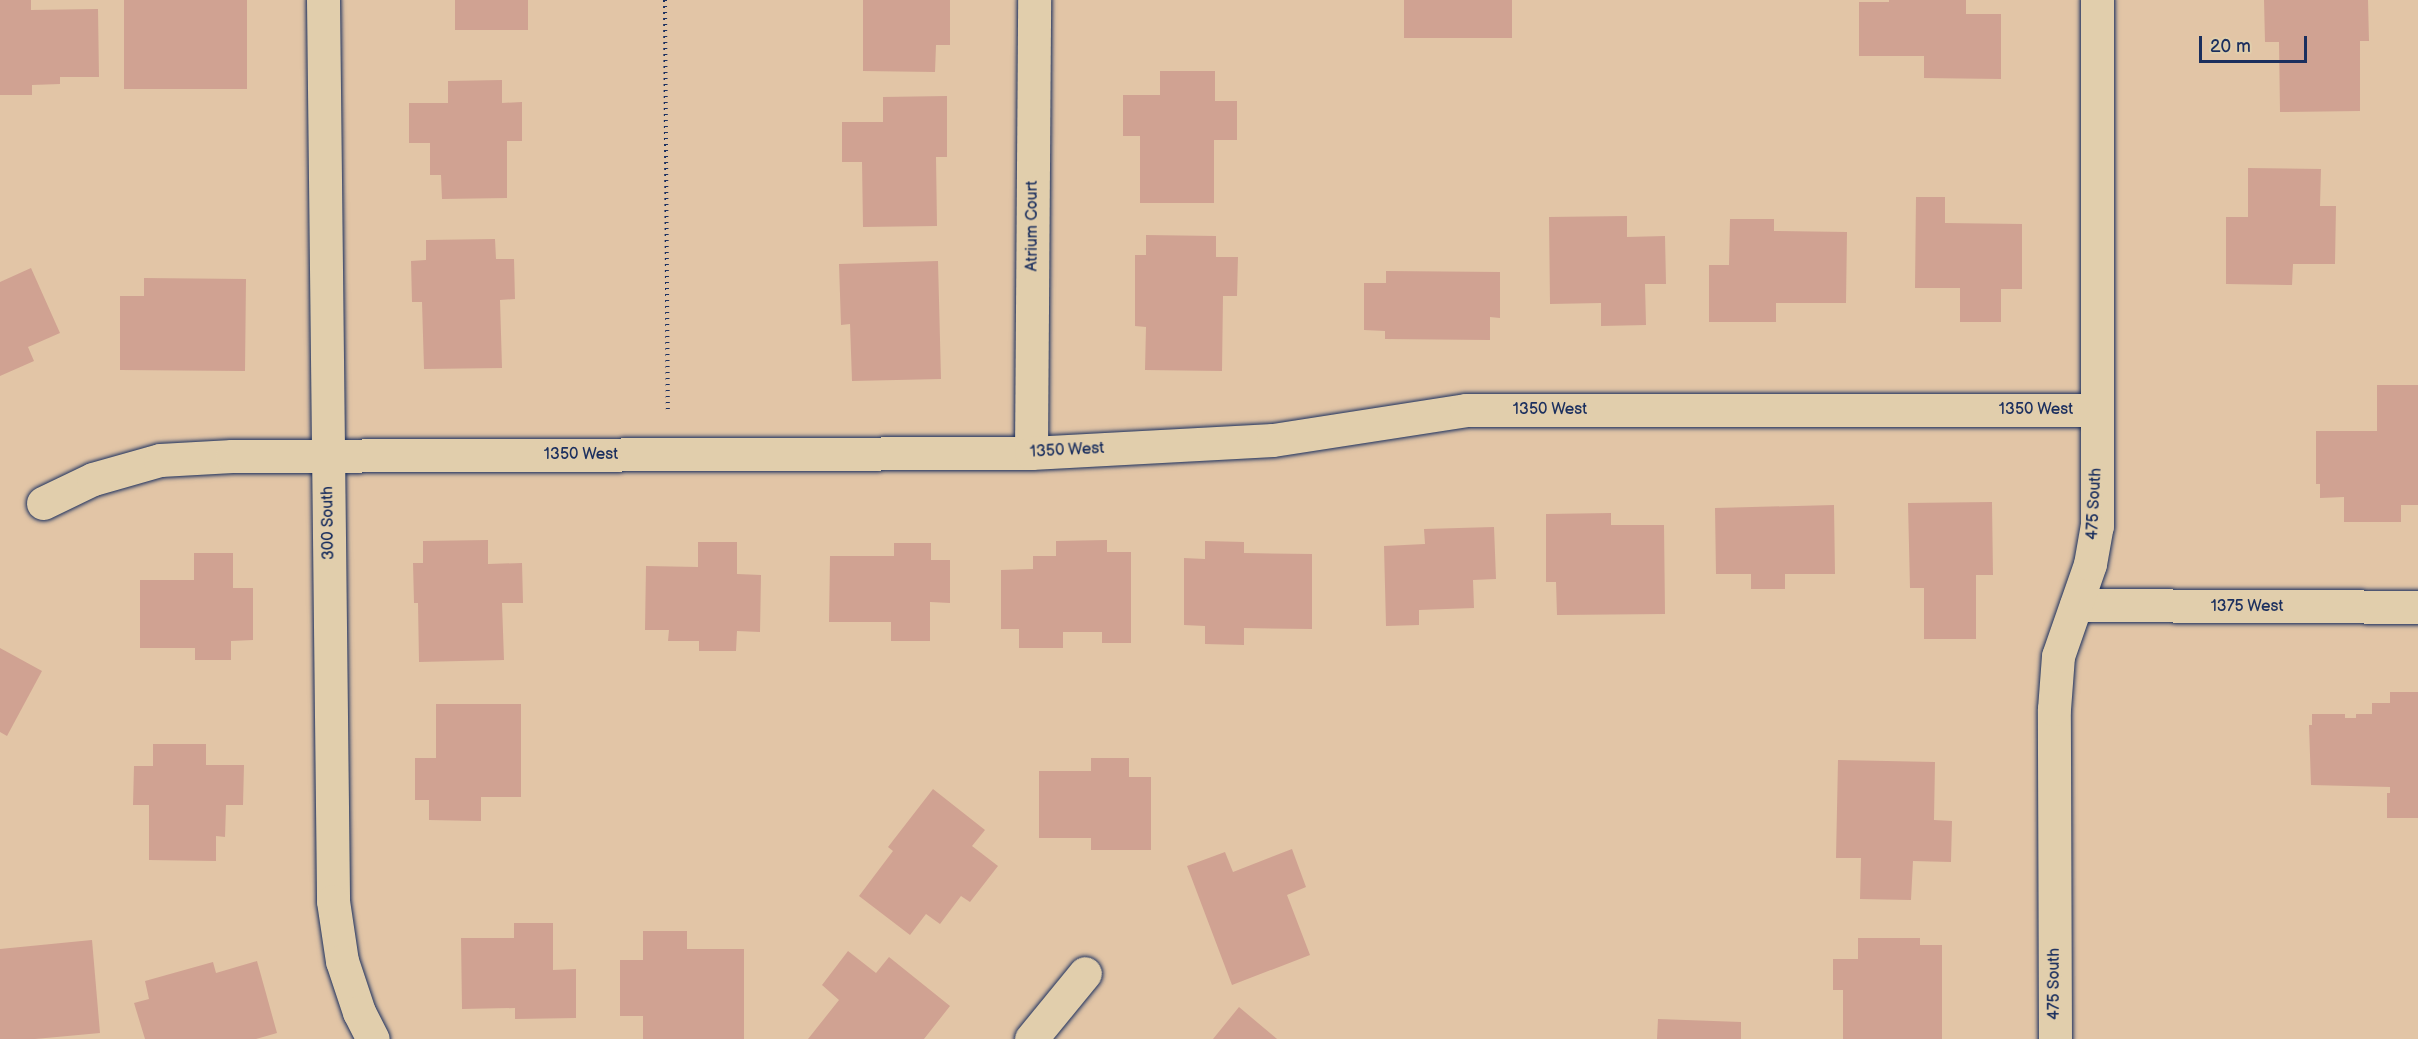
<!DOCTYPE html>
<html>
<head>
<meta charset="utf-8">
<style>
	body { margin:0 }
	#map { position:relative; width:2418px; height:1039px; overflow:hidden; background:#e2c5a6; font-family:"Balsamiq Sans",sans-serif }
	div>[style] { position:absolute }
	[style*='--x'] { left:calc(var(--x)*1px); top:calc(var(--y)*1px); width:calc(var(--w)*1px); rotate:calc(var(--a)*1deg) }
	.building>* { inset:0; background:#d0a292; transform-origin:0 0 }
	.path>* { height:4px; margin-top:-2px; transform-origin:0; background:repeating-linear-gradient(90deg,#1b2f5e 0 1.5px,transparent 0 6px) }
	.roads { filter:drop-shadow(0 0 2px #1b2f5e) drop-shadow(0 0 2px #1b2f5e) }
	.minor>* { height:33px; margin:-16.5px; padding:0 16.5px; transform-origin:16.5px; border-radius:16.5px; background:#e1ceac }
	span { translate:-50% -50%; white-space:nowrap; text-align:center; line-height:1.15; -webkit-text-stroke:4.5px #e1ceac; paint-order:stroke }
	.street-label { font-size:16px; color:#1b2f5e }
	.scale { position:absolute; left:2199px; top:36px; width:108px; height:27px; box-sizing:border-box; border:3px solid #1b2f5e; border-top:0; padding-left:8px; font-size:18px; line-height:21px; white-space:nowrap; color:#1b2f5e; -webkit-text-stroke:4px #e1ceac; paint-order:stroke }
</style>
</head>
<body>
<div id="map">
	<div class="building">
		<div style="clip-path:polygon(0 0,31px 0,31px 10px,98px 9px,99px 77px,60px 77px,60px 84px,32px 85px,32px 95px,0 95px)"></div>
		<div style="left:124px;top:0;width:123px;height:89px"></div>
		<div style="left:455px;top:0;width:73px;height:30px"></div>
		<div style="clip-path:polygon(863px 0,950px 0,950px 45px,936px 45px,935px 72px,863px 71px)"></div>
		<div style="left:1404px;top:0;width:108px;height:38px"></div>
		<div style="clip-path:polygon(1889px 0,1966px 0,1966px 14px,2001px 14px,2001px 79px,1924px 78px,1924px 56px,1859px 56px,1859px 2px,1889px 2px)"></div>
		<div style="clip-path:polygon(2264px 0,2368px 0,2369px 41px,2360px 41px,2360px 111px,2280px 112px,2279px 42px,2265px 42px)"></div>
		<div style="clip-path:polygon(1160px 71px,1215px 71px,1215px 101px,1237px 101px,1237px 140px,1214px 140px,1214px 203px,1140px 203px,1140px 136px,1123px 136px,1123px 95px,1160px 95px)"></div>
		<div style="clip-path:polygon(502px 80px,502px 103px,522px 102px,522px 141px,507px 141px,507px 198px,442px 199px,441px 175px,430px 175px,430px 143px,409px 143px,409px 103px,448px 103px,448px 81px)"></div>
		<div style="clip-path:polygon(947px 96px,947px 157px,936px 157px,937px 226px,863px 227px,862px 162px,842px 162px,842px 122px,883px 122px,883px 97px)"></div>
		<div style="clip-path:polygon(2248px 168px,2321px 169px,2320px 206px,2336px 206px,2335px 264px,2293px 264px,2292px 285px,2226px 284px,2226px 217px,2248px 217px)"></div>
		<div style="clip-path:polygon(1916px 197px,1945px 197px,1945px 223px,2022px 224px,2022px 289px,2001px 289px,2001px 322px,1960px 322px,1960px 288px,1915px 288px)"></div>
		<div style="clip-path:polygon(1627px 216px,1627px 237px,1665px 236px,1666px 284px,1645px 284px,1646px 325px,1601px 326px,1601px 303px,1550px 304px,1549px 217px)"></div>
		<div style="clip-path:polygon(1730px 219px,1774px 219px,1774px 231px,1847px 232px,1846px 303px,1776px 303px,1776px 322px,1709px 322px,1709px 265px,1729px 265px)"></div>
		<div style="clip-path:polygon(1146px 235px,1216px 236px,1216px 257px,1238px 257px,1237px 296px,1223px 296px,1222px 371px,1145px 370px,1146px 327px,1135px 326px,1135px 255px,1146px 255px)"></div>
		<div style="clip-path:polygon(495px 239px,496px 259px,514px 259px,515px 299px,500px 300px,502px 368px,424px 369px,422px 302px,412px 302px,411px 261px,426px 260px,426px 240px)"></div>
		<div style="clip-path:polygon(938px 261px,941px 379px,852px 381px,850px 324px,841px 325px,839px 264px)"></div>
		<div style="clip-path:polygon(31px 268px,60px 333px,28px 347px,34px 361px,0 376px,0 282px)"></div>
		<div style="clip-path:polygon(1386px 271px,1500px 272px,1500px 318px,1490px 317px,1490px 340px,1385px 339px,1385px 331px,1364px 330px,1364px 283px,1386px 283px)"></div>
		<div style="clip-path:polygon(144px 278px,246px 279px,245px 371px,120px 370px,120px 296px,144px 296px)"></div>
		<div style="clip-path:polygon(2377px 385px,2418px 385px,2418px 505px,2401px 505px,2401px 522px,2344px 522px,2344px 497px,2320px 498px,2320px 484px,2316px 484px,2316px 431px,2377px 431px)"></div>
		<div style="clip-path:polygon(1992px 502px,1993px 575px,1976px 575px,1976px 639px,1924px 639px,1924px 588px,1910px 588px,1908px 503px)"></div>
		<div style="clip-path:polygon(1834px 505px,1835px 574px,1785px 574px,1785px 589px,1751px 589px,1751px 574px,1716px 574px,1715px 508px)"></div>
		<div style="clip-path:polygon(1611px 513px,1611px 525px,1664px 525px,1665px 614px,1557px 615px,1556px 582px,1546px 582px,1546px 514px)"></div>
		<div style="clip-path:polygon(1494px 527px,1496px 579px,1473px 580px,1474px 608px,1419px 610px,1419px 625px,1386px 626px,1384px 546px,1425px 544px,1424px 529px)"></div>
		<div style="clip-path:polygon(488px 540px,488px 564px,522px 563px,523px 603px,502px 603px,504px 660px,419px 662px,418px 603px,414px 603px,413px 563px,423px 563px,423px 541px)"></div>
		<div style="clip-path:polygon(1107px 540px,1107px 552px,1131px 552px,1131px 643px,1102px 643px,1102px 632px,1063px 632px,1063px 648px,1019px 648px,1019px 629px,1001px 629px,1001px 570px,1033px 569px,1033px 556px,1056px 556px,1056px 541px)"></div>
		<div style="clip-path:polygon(1205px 541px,1244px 542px,1244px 553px,1312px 554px,1312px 629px,1244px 628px,1244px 645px,1205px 644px,1205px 626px,1184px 625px,1184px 558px,1205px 559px)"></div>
		<div style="clip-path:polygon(698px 542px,737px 542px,737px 574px,761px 575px,760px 632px,737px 631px,736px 651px,699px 651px,699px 641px,668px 641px,669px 630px,645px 630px,646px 566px,698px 567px)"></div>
		<div style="clip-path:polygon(894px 543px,931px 543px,931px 560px,950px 560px,950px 603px,930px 602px,930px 641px,891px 641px,891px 622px,829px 622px,830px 556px,894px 556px)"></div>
		<div style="clip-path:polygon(194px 553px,233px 553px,233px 588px,253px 588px,253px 640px,231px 641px,231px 660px,195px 660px,195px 648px,140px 648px,140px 580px,194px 580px)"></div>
		<div style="clip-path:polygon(0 648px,42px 671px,7px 736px,0 732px)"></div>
		<div style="clip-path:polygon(2390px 692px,2418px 692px,2418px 818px,2387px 818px,2387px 793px,2390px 793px,2390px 787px,2311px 785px,2309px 725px,2312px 725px,2312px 714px,2345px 714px,2345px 718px,2356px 718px,2356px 714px,2372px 714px,2372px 703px,2390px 703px)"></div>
		<div style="clip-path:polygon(436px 704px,521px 704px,521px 797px,481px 797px,481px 821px,429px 820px,429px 800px,415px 800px,415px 758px,436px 758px)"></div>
		<div style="clip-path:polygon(153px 744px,206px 744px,206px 765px,244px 765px,243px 805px,226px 805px,225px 837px,216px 836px,216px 861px,149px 860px,149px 805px,133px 805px,134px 766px,153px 766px)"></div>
		<div style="clip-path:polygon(1091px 758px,1129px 758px,1129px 777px,1151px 777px,1151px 850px,1091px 850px,1091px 838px,1039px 838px,1039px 771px,1091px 771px)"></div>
		<div style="clip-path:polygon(1838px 760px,1935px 762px,1934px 820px,1952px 821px,1951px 862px,1913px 861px,1911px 900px,1860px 899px,1861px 858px,1836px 858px)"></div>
		<div style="clip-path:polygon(933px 789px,985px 830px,972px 846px,998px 866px,970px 902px,961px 896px,940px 924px,926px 914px,910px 935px,859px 896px,893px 851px,888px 847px)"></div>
		<div style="clip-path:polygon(1292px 849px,1306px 887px,1287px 895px,1310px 955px,1232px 985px,1187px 866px,1225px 852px,1233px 872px)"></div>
		<div style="clip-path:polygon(514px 923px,553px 923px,553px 970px,576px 969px,576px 1018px,515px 1019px,515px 1008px,462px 1009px,461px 938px,514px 938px)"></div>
		<div style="clip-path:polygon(643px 931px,687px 931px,687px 949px,744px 949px,744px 1039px,643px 1039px,643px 1016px,620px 1016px,620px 960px,643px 960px)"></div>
		<div style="clip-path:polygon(1858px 938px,1920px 938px,1920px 945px,1942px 945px,1942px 1039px,1843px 1039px,1843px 990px,1833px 990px,1833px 959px,1858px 959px)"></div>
		<div style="clip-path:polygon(92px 940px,100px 1033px,35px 1039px,0 1039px,0 949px)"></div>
		<div style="clip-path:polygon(848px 951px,876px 973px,889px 957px,950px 1006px,924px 1039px,808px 1039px,839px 1000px,822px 985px)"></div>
		<div style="clip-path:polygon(257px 961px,277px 1033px,256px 1039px,145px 1039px,134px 1003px,149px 999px,145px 981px,213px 962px,216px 973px)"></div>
		<div style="clip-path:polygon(1239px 1007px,1277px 1039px,1213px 1039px)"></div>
		<div style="clip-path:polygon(1658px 1019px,1741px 1022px,1741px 1039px,1657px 1039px)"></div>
	</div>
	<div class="path">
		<div style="--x:665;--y:0;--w:413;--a:89.6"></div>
	</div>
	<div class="roads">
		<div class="minor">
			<div style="--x:323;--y:0;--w:901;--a:89.36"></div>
			<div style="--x:333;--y:901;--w:61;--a:81.5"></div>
			<div style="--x:342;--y:961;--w:54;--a:71.6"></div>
			<div style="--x:359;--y:1012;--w:30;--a:63"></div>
			<div style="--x:1031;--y:453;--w:453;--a:-89.6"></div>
			<div style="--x:43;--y:503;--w:55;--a:-25.6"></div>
			<div style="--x:93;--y:479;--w:70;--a:-15.8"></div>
			<div style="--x:160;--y:460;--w:72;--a:-3.2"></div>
			<div style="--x:232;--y:456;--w:799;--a:-0.22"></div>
			<div style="--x:1031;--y:453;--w:242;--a:-3.1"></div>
			<div style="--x:1273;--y:440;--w:195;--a:-8.8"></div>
			<div style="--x:1466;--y:410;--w:631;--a:0"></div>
			<div style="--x:2076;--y:605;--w:342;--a:0.3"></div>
			<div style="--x:1031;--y:1039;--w:85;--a:-50.7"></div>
			<div style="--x:2055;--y:1039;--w:330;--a:-90.2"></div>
			<div style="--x:2054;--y:709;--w:53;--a:-85.7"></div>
			<div style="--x:2058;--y:656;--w:97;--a:-70.8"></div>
			<div style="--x:2090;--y:564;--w:39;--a:-80"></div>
			<div style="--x:2097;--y:526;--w:526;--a:-90"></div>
		</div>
	</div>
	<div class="street-label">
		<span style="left:1033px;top:226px;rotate:-90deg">Atrium Court</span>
		<span style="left:1550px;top:410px">1350 West</span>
		<span style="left:2036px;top:410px">1350 West</span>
		<span style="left:1067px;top:451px;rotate:-3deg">1350 West</span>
		<span style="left:581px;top:455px">1350 West</span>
		<span style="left:2095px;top:504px;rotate:-87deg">475 South</span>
		<span style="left:329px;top:523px;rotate:-91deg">300 South</span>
		<span style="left:2247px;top:607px">1375 West</span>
		<span style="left:2055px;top:984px;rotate:-90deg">475 South</span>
	</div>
	<div class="scale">20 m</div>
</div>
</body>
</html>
